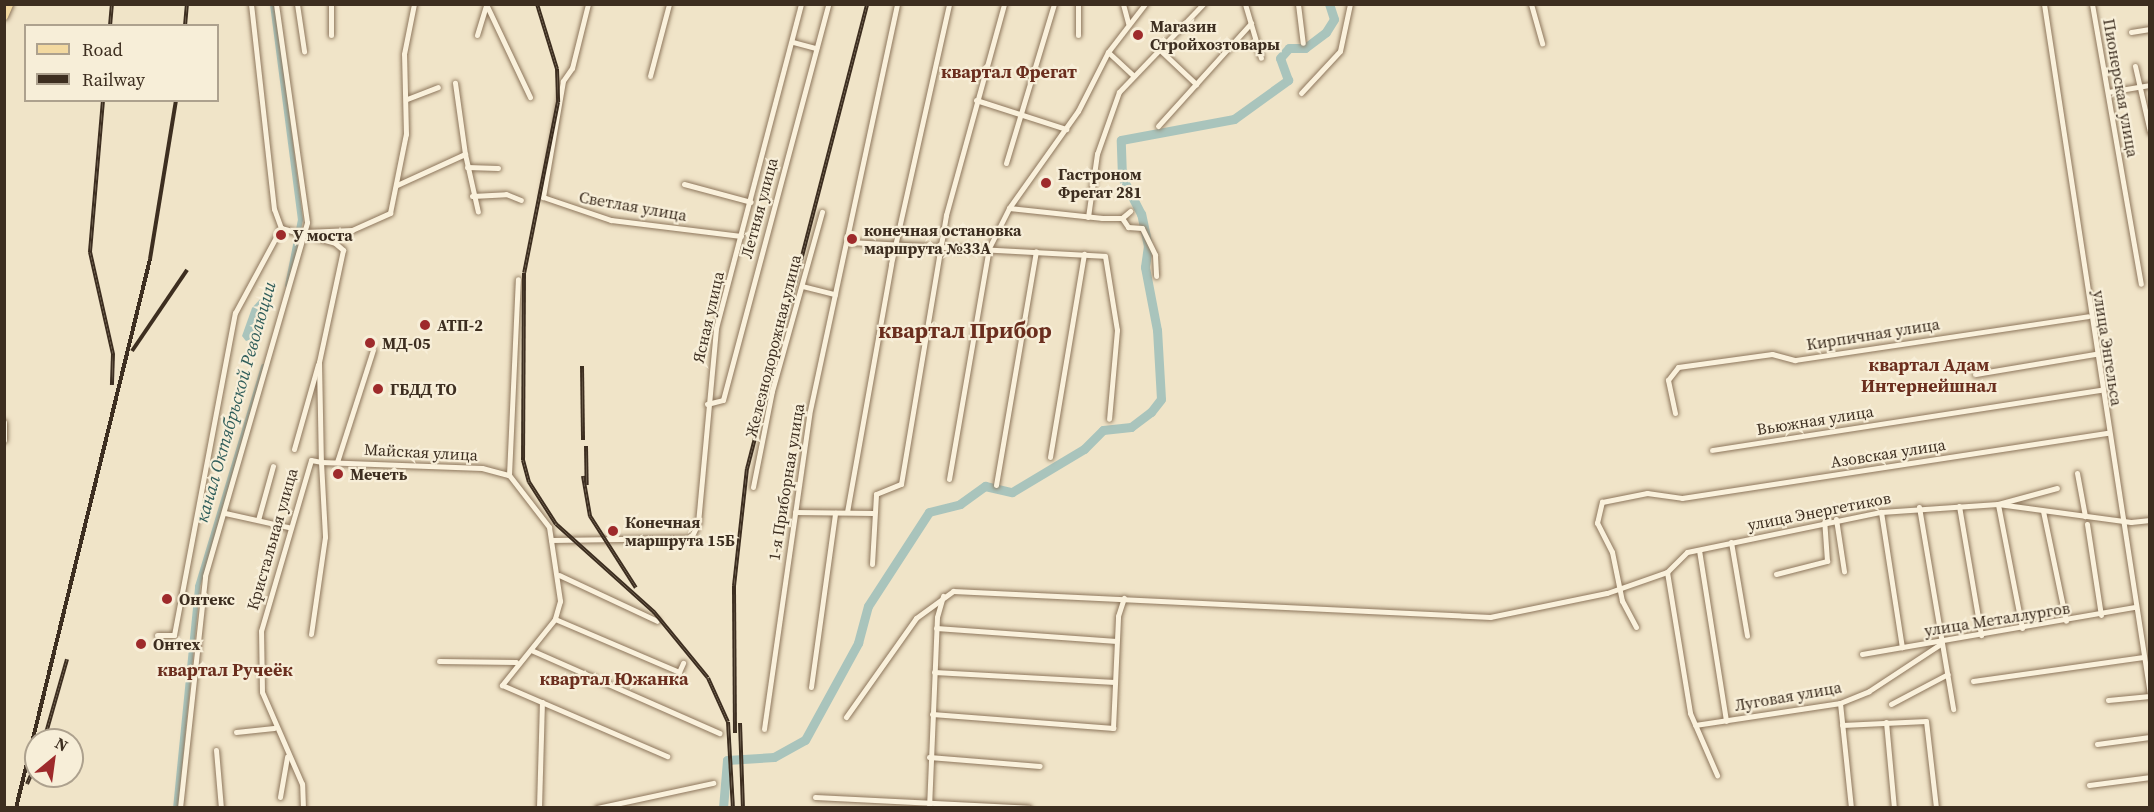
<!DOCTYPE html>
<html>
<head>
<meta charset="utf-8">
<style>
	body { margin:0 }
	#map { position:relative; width:2154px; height:812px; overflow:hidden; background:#f0e4c8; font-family:"Source Serif 4",serif }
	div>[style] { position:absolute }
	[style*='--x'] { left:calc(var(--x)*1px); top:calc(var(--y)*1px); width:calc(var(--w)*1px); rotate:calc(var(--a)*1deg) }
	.water>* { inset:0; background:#a9c4bc }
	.canal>* { height:5px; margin:-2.5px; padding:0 2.5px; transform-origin:2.5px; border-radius:2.5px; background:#a9c4bc }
	.river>* { height:9px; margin:-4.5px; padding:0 4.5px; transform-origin:4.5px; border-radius:4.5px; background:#a9c4bc }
	.roads { filter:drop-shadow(0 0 2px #8d765c) drop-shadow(0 0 2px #8d765c) }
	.minor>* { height:5px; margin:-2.5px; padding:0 2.5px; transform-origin:2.5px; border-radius:2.5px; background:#faf1dc }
	.major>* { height:7px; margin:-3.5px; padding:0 3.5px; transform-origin:3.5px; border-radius:3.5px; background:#f3d9a0 }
	.rail>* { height:4px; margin-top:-2px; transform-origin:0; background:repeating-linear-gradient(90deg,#f7eed8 0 4.5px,#3d2e20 0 9px); box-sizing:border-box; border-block:2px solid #3d2e20 }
	.dots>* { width:16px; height:16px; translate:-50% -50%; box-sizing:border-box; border:3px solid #f7eed8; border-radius:50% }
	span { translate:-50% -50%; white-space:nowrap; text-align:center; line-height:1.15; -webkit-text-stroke:4.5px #f7eed8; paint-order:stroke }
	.poi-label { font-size:16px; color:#3d2e20; font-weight:700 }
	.left { translate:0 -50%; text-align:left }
	.street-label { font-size:16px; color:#3d2e20 }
	.neighbourhood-label { font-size:18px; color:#6b2e1e; font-weight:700 }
	.water-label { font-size:18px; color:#2f5d5a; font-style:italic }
	.district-label { font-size:22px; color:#6b2e1e; font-weight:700 }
	.frame { position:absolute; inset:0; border:6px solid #3d2e20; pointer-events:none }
	.legend { position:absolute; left:24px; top:24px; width:195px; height:78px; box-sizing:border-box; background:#f7eed8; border:2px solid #ada18e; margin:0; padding:8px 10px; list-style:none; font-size:18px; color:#3d2e20 }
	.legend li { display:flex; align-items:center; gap:12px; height:30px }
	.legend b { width:30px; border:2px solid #ada18e }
	.north { position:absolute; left:24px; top:728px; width:60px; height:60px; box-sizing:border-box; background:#f7eed8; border:2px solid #ada18e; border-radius:50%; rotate:29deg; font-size:16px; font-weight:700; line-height:24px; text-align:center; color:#3d2e20 }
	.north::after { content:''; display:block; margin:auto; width:21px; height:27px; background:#9e2a2b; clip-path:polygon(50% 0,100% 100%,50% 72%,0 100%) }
</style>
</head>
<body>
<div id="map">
	<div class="water">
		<div style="clip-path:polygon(262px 297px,270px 300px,269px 311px,260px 336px,246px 341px,242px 336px,252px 308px)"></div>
	</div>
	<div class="canal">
		<div style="--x:272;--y:4;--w:217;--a:82.6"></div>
		<div style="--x:300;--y:219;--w:67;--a:101.1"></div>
		<div style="--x:175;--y:808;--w:223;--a:-84.3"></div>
		<div style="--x:197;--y:586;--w:230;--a:-73.3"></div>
	</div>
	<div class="river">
		<div style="--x:723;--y:808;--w:48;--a:-85.2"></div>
		<div style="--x:727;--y:760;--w:47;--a:-3.7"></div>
		<div style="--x:774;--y:757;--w:35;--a:-29"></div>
		<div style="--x:805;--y:740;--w:111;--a:-61.3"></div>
		<div style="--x:858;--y:643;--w:38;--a:-75"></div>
		<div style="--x:868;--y:606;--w:112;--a:-57"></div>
		<div style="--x:929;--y:512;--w:32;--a:-14"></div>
		<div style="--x:960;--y:504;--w:31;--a:-36"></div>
		<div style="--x:985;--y:486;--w:28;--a:13"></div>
		<div style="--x:1012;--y:492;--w:84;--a:-30.8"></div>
		<div style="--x:1084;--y:449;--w:27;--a:-45"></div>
		<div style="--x:1103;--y:430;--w:28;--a:-6"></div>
		<div style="--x:1131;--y:427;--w:25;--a:-37"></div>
		<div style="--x:1151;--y:412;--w:16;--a:-52"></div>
		<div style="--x:1161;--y:399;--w:69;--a:-93.3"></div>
		<div style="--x:1157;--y:330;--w:64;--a:-100.8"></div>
		<div style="--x:1145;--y:267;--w:21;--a:-82"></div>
		<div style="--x:1148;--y:246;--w:33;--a:-102"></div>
		<div style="--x:1141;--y:214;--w:42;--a:-117.2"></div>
		<div style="--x:1122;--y:177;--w:37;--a:-92"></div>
		<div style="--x:1121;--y:140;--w:115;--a:-10.5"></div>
		<div style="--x:1234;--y:119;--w:67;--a:-35.8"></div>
		<div style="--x:1288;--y:80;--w:23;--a:-110"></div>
		<div style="--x:1280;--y:58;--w:13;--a:-48"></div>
		<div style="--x:1289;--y:48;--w:16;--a:0"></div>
		<div style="--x:1305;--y:48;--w:26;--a:-37"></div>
		<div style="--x:1326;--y:32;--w:15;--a:-58"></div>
		<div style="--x:1334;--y:19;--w:16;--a:-108"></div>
	</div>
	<div class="roads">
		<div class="minor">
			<div style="--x:297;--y:4;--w:48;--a:81.5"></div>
			<div style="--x:486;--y:4;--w:103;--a:64.7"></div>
			<div style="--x:588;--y:4;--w:66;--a:104"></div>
			<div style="--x:572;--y:68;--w:16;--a:125"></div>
			<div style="--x:563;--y:81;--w:118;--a:99.8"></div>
			<div style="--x:543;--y:197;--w:72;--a:18.7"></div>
			<div style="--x:611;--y:220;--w:131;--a:7"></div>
			<div style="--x:1123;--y:4;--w:20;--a:75"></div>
			<div style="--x:1245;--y:4;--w:56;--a:73.5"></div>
			<div style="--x:1298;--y:4;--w:39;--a:83"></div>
			<div style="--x:1531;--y:4;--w:41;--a:74.2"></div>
			<div style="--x:2044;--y:4;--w:698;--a:81.27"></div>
			<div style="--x:2092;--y:4;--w:284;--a:80.1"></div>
			<div style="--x:2131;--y:32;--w:19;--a:-9"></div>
			<div style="--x:331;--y:35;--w:31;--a:-90"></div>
			<div style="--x:477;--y:35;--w:31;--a:-73"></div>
			<div style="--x:1078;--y:35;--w:31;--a:-90"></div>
			<div style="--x:793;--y:42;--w:24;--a:15"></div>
			<div style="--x:1160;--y:50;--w:50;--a:43.4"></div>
			<div style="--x:1108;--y:52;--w:34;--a:43"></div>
			<div style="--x:2135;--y:66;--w:68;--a:77.2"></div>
			<div style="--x:650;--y:76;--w:74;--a:-75.2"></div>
			<div style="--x:2108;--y:92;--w:43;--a:-9.5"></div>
			<div style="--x:1301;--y:93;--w:57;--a:-47.1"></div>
			<div style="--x:1340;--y:51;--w:48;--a:-78"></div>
			<div style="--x:407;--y:99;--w:33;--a:-21"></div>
			<div style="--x:976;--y:100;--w:95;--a:17.9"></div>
			<div style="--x:1158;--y:126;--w:139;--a:-47.9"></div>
			<div style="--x:465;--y:154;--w:59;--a:77.4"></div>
			<div style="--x:1006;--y:163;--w:166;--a:-73.2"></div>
			<div style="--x:467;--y:167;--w:31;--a:2"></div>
			<div style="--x:684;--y:184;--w:69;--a:15"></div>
			<div style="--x:397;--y:185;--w:75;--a:-24.5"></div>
			<div style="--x:465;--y:154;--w:72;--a:-98"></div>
			<div style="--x:472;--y:196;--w:34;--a:-3"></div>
			<div style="--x:506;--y:194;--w:16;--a:22"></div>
			<div style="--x:1009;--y:208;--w:94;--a:6.1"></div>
			<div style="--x:1102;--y:218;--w:20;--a:0"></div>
			<div style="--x:1122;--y:218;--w:11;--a:-41"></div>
			<div style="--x:1088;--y:217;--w:64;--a:-81.9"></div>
			<div style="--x:1097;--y:154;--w:66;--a:-70.5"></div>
			<div style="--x:1119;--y:92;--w:122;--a:-46.3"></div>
			<div style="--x:1122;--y:218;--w:11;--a:56"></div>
			<div style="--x:1128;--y:227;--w:14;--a:4"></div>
			<div style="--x:1142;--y:228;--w:30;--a:64"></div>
			<div style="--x:1155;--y:255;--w:21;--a:87"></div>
			<div style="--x:281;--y:228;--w:56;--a:15.5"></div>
			<div style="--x:335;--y:243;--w:11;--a:41"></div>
			<div style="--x:343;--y:250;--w:115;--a:102.1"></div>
			<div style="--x:319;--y:362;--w:100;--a:88.9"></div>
			<div style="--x:321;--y:462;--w:161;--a:2.1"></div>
			<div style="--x:482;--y:468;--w:28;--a:15"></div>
			<div style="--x:509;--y:475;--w:66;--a:52.4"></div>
			<div style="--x:549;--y:527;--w:75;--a:81.5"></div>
			<div style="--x:560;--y:601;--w:19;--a:106"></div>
			<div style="--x:555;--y:619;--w:85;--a:128.8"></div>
			<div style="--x:502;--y:685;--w:180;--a:23.3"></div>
			<div style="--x:305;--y:232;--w:47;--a:-2.4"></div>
			<div style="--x:352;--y:230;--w:42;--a:-24.1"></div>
			<div style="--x:390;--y:213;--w:81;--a:-78.6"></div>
			<div style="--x:406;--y:134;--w:80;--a:-91.4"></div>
			<div style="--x:404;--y:54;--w:51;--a:-78.7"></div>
			<div style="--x:847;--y:242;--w:258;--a:3.1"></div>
			<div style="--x:1105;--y:256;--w:75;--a:80.8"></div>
			<div style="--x:1117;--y:330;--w:89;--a:95.1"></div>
			<div style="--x:802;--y:286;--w:34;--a:14"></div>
			<div style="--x:1975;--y:374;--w:122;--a:-9.5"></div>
			<div style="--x:707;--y:404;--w:16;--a:-14"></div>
			<div style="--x:723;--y:400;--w:410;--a:-75.1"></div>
			<div style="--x:1675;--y:413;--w:34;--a:-102"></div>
			<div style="--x:1668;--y:380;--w:16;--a:-52"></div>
			<div style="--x:1678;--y:367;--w:95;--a:-7.9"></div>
			<div style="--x:1772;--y:354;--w:24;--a:15"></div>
			<div style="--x:1795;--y:360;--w:296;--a:-8.5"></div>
			<div style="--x:4;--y:422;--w:18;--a:90"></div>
			<div style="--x:294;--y:449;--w:88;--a:-74.2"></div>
			<div style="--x:1712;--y:450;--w:393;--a:-8.8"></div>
			<div style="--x:1050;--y:457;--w:206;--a:-80.5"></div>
			<div style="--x:337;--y:462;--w:118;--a:-72.2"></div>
			<div style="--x:2077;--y:473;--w:44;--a:79.5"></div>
			<div style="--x:509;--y:475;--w:196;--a:-87.4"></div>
			<div style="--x:949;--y:479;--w:234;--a:-80.2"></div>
			<div style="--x:989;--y:248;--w:45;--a:-63.4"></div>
			<div style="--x:1009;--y:208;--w:119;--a:-54.6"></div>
			<div style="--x:1078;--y:111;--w:66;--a:-63"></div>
			<div style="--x:1108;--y:52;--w:61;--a:-52.4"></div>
			<div style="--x:996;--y:485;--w:237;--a:-80.3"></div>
			<div style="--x:753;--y:487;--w:98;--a:-78.8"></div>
			<div style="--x:772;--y:391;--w:186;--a:-74.4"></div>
			<div style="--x:1959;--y:506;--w:131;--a:80.3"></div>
			<div style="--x:1919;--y:507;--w:205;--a:80.4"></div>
			<div style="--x:2043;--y:511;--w:112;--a:78.2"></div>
			<div style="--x:795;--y:512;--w:78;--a:0.7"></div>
			<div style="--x:847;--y:512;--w:252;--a:-79.9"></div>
			<div style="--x:891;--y:264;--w:266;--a:-77.4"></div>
			<div style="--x:1881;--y:512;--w:137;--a:81.2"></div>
			<div style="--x:225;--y:513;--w:65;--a:12.5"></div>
			<div style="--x:1836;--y:519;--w:53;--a:81.3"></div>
			<div style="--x:258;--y:520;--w:56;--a:-74.5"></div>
			<div style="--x:2087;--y:524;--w:92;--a:81.3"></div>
			<div style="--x:551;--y:540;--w:140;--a:-0.8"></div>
			<div style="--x:691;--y:538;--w:17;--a:-65"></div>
			<div style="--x:698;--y:523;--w:196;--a:-84.7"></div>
			<div style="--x:716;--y:328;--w:335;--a:-75.3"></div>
			<div style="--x:1731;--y:542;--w:95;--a:80.3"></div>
			<div style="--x:1699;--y:550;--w:173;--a:81"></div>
			<div style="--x:872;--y:564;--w:70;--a:-86.7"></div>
			<div style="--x:876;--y:494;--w:27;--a:-22"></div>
			<div style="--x:901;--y:484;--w:273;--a:-80.5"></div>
			<div style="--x:946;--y:215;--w:219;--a:-74.6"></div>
			<div style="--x:1667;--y:572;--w:143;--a:80.7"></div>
			<div style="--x:1690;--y:713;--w:68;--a:66.5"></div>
			<div style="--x:1776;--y:574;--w:53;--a:-14.3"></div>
			<div style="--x:1827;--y:561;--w:39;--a:-94"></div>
			<div style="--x:559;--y:575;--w:108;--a:25.1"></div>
			<div style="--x:555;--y:619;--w:135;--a:23.1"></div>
			<div style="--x:679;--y:672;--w:10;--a:-66"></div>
			<div style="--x:1636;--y:627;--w:30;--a:-118"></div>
			<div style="--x:1622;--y:601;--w:50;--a:-101.5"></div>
			<div style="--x:1612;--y:552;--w:33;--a:-117"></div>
			<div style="--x:1597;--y:523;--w:22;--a:-77"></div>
			<div style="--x:1602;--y:502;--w:46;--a:-11.3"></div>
			<div style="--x:1647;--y:493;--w:35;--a:8"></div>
			<div style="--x:1682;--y:498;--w:431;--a:-8.7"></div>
			<div style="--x:936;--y:628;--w:181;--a:4.1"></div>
			<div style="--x:2022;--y:628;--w:126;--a:-101"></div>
			<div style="--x:1998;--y:504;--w:61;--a:-15.2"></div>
			<div style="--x:157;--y:635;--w:17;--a:0"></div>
			<div style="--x:174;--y:635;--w:328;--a:-79.3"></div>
			<div style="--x:235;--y:313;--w:97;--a:-61.6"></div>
			<div style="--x:281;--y:228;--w:20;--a:-110"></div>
			<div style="--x:274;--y:209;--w:206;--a:-96.4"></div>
			<div style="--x:531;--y:650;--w:206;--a:23.8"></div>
			<div style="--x:1862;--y:654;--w:277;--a:-9.8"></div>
			<div style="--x:439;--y:661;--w:77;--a:0.7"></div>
			<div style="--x:934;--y:672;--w:181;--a:3.2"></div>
			<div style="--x:1973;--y:681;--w:172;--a:-8"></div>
			<div style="--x:811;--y:687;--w:176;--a:-82.1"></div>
			<div style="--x:2108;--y:700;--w:42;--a:-5.4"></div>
			<div style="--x:1840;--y:703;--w:106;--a:84"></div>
			<div style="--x:1891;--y:704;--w:64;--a:-27.8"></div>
			<div style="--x:932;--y:714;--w:182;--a:4.4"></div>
			<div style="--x:1113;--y:728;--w:112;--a:-87.4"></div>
			<div style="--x:1118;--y:616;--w:19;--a:-72"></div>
			<div style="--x:846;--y:717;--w:121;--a:-54.7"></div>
			<div style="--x:916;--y:618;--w:46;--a:-36.1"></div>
			<div style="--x:953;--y:591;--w:538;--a:2.77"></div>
			<div style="--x:1490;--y:617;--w:119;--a:-11.6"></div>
			<div style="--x:1607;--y:593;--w:64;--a:-19.3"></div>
			<div style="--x:1667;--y:572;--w:28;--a:-45"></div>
			<div style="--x:1687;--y:552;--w:198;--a:-11.7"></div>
			<div style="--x:1881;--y:512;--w:117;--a:-3.9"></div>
			<div style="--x:1998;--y:504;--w:134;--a:7.7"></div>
			<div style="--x:2131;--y:522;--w:19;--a:-6"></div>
			<div style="--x:1886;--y:722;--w:86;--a:84.7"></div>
			<div style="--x:1695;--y:725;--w:147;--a:-8.6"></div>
			<div style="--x:1840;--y:703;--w:31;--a:-22"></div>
			<div style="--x:1869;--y:691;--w:84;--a:-33.3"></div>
			<div style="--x:1842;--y:725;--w:84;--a:-2.7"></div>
			<div style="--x:1926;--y:721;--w:88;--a:83.4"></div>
			<div style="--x:764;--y:729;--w:317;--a:-81.8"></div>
			<div style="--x:809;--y:415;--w:420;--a:-77.9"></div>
			<div style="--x:236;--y:732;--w:38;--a:-6"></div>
			<div style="--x:2097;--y:744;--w:53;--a:-7.5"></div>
			<div style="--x:216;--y:750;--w:58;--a:85.1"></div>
			<div style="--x:929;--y:757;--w:111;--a:4.6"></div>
			<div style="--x:2089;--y:785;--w:62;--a:-7.5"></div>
			<div style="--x:280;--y:797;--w:41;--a:-80.1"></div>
			<div style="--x:815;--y:797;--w:214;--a:2.9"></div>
			<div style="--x:180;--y:808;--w:233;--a:-83.8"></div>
			<div style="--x:205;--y:576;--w:368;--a:-73.9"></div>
			<div style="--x:307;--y:222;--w:220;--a:-98.1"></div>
			<div style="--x:303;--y:808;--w:24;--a:-92"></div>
			<div style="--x:302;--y:784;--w:100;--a:-113.5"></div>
			<div style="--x:262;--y:692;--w:61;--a:-90.9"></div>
			<div style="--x:261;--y:631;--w:178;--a:-73.7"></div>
			<div style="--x:311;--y:460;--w:10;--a:11"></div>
			<div style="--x:321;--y:462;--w:75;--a:86.9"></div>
			<div style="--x:325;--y:537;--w:98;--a:98.2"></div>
			<div style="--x:539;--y:808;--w:106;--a:-88.4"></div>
			<div style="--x:597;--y:808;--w:119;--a:-12.2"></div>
			<div style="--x:929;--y:808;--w:191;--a:-87.6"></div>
			<div style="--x:937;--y:617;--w:22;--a:-74"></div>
		</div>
		<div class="major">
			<div style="--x:4;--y:16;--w:13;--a:-67"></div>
		</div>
	</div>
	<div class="rail">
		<div style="--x:537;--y:4;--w:68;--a:72.9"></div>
		<div style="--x:557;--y:69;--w:33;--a:88"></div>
		<div style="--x:558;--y:102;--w:174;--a:101.2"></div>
		<div style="--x:524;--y:273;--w:187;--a:90.3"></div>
		<div style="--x:523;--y:460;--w:23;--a:75"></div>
		<div style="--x:529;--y:482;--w:50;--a:57.3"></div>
		<div style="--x:556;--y:524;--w:132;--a:41.9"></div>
		<div style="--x:654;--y:612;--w:85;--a:50.7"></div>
		<div style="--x:708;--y:678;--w:48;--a:65.6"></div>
		<div style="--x:728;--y:722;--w:86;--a:86.7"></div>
		<div style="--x:110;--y:26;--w:22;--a:-85"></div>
		<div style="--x:185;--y:26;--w:22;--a:-85"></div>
		<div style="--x:103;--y:100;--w:153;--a:94.9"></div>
		<div style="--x:90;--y:252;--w:105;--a:77.3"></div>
		<div style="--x:113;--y:354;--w:31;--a:92"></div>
		<div style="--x:132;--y:351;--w:98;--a:-55.8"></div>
		<div style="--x:582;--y:366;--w:74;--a:89.2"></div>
		<div style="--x:586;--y:446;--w:39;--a:89"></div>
		<div style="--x:583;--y:476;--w:41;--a:80.1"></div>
		<div style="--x:590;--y:516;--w:85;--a:57.4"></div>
		<div style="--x:740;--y:723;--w:85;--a:88"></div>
		<div style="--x:735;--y:733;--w:147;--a:-90.4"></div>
		<div style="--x:734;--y:586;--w:118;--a:-83.7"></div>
		<div style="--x:747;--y:469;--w:480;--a:-75.5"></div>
		<div style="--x:44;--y:740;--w:84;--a:-74.1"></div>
		<div style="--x:27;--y:784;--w:22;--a:-66"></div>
		<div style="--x:16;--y:808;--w:565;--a:-76.28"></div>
		<div style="--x:150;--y:259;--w:161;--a:-80.7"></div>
	</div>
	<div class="dots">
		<div style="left:1138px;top:35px;background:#9e2a2b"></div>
		<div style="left:1046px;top:183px;background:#9e2a2b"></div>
		<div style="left:281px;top:235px;background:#9e2a2b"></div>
		<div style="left:852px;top:239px;background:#9e2a2b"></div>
		<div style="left:425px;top:325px;background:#9e2a2b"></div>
		<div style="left:370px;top:343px;background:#9e2a2b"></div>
		<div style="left:378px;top:389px;background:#9e2a2b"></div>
		<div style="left:338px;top:474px;background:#9e2a2b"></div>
		<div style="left:613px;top:531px;background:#9e2a2b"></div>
		<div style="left:167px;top:599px;background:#9e2a2b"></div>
		<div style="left:141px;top:644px;background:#9e2a2b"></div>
	</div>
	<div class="poi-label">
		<span class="left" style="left:1150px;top:35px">Магазин<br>Стройхозтовары</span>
		<span class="left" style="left:1058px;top:183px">Гастроном<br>Фрегат 281</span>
		<span class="left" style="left:864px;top:239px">конечная остановка<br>маршрута №33А</span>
		<span class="left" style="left:293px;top:235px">У моста</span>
		<span class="left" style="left:437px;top:325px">АТП-2</span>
		<span class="left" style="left:382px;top:343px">МД-05</span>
		<span class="left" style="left:390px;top:389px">ГБДД ТО</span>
		<span class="left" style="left:350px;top:474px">Мечеть</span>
		<span class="left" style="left:625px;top:531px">Конечная<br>маршрута 15Б</span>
		<span class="left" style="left:179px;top:599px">Онтекс</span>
		<span class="left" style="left:153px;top:644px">Онтех</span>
	</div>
	<div class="street-label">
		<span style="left:2121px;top:88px;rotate:80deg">Пионерская улица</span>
		<span style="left:633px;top:206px;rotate:10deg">Светлая улица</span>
		<span style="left:759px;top:208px;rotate:-75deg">Летняя улица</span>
		<span style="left:708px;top:317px;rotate:-77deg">Ясная улица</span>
		<span style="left:1873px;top:334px;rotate:-9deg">Кирпичная улица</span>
		<span style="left:773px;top:346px;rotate:-76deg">Железнодорожная улица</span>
		<span style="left:2108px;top:348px;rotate:81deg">улица Энгельса</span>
		<span style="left:1815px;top:420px;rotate:-9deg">Вьюжная улица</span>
		<span style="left:421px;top:452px;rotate:3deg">Майская улица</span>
		<span style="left:1888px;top:453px;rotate:-9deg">Азовская улица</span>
		<span style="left:786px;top:482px;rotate:-81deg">1-я Приборная улица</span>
		<span style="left:1819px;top:511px;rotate:-11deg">улица Энергетиков</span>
		<span style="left:272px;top:539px;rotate:-74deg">Кристальная улица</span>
		<span style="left:1997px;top:619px;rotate:-9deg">улица Металлургов</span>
		<span style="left:1788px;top:696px;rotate:-10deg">Луговая улица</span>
	</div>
	<div class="neighbourhood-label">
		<span style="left:1009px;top:72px">квартал Фрегат</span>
		<span style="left:1929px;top:376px">квартал Адам<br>Интернейшнал</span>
		<span style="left:225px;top:670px">квартал Ручеёк</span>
		<span style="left:614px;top:679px">квартал Южанка</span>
	</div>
	<div class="water-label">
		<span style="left:236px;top:402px;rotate:-74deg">канал Октябрьской Революции</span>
	</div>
	<div class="district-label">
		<span style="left:965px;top:331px">квартал Прибор</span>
	</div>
	<div class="frame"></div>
	<ul class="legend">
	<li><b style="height:8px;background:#f3d9a0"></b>Road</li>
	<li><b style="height:8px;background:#3d2e20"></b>Railway</li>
	</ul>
	<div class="north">N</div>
</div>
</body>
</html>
